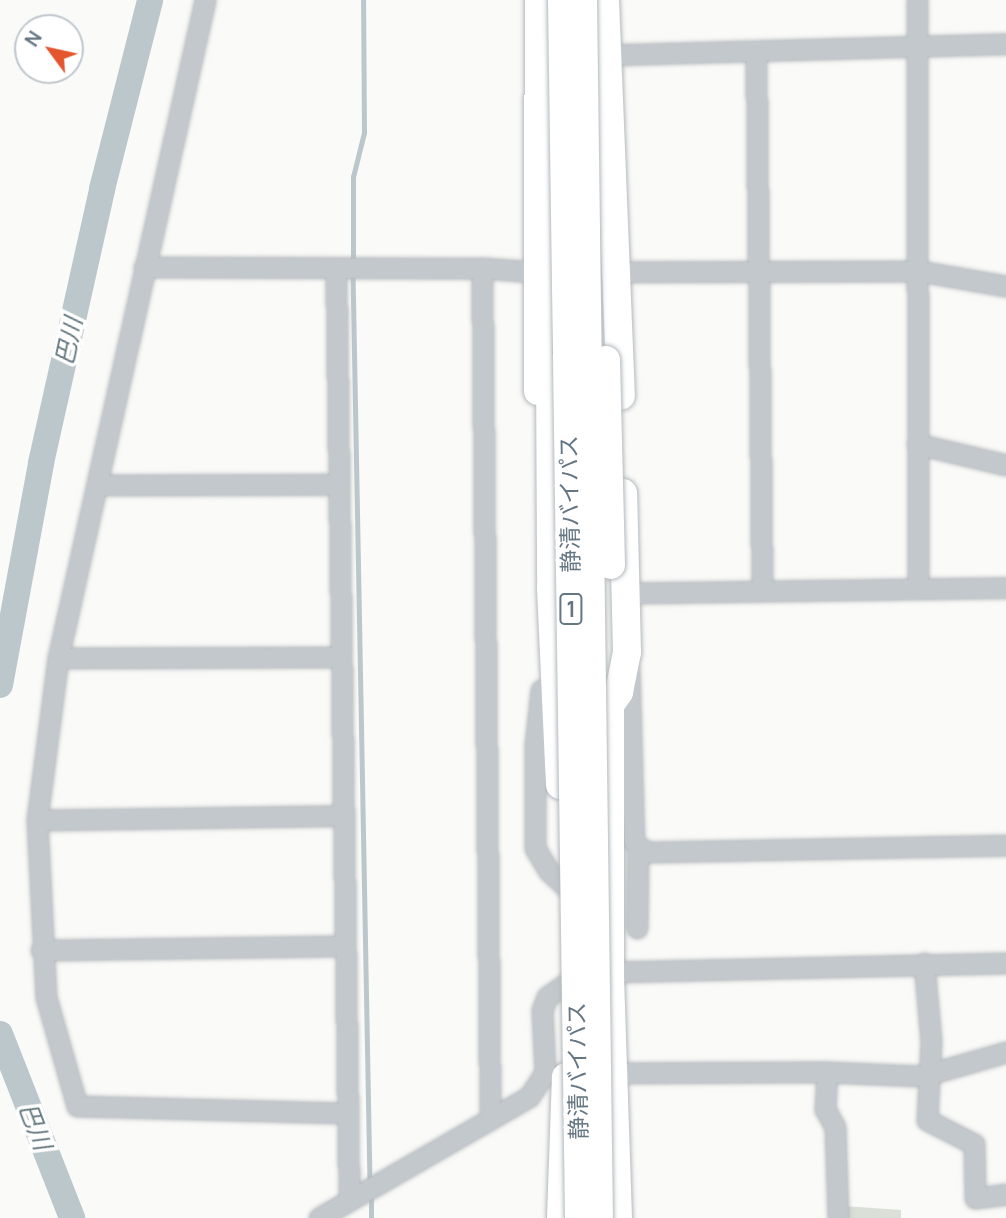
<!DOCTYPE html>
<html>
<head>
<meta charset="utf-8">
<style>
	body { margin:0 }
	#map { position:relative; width:1006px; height:1218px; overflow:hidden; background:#fafaf8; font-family:Manrope,"Noto Sans JP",sans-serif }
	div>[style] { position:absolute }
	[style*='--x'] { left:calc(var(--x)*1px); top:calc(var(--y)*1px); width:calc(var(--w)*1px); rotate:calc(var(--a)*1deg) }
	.green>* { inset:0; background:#dadfd7 }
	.stream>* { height:4.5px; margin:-2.25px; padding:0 2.25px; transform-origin:2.25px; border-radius:2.25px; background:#bbc7cb }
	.river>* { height:26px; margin:-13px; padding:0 13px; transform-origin:13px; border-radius:13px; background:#bbc7cb }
	.roads { filter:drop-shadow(0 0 2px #b4b9bd) drop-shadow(0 0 2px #b4b9bd) }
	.minor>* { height:19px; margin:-9.5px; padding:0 9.5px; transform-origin:9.5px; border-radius:9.5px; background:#c3c8cc }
	.highway>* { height:28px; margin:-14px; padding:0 14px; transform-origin:14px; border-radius:14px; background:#fff }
	.bridges { filter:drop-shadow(0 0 2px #b4b9bd) drop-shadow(0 0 2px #b4b9bd) }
	.highway-bridge>* { height:28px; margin:-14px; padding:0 14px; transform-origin:14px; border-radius:14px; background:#fff }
	span { translate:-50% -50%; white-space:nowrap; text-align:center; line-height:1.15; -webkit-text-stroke:7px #fff; paint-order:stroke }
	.shield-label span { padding:2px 5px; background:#fff; border:2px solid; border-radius:5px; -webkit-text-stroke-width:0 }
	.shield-label { font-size:21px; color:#657683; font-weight:700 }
	.street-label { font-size:23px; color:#657683 }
	.water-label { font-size:24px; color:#60757c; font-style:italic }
	.north { position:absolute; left:14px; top:14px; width:70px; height:70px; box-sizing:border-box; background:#fff; border:2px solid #c1c8cd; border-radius:50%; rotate:303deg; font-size:19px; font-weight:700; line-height:28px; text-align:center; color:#657683 }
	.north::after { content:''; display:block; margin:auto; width:24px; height:32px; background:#e4572e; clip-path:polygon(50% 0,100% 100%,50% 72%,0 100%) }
</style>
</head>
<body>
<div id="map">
	<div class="green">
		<div style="clip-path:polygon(844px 1206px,901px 1210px,901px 1218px,844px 1218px)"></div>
	</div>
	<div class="stream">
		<div style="--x:353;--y:264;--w:87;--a:-90"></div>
		<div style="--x:353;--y:177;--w:45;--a:-76"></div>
		<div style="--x:364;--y:133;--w:133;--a:-90.4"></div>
		<div style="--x:353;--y:272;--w:909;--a:88.93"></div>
		<div style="--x:371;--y:1218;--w:22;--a:-90"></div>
	</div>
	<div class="river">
		<div style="--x:0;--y:685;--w:226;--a:-79.5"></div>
		<div style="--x:41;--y:463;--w:281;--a:-77.4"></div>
		<div style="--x:102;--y:189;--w:195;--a:-75.7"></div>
		<div style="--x:0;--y:1034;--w:198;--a:68.6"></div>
	</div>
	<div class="roads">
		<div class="minor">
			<div style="--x:205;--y:0;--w:674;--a:102.59"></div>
			<div style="--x:58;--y:658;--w:163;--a:97.4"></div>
			<div style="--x:37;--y:820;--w:177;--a:87.1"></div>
			<div style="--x:46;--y:997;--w:113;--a:74.1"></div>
			<div style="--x:77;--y:1106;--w:268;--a:1.5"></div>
			<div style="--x:917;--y:0;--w:586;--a:89.9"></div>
			<div style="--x:756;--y:53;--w:538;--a:89.36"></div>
			<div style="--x:607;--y:55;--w:399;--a:-1.6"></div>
			<div style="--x:144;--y:267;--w:338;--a:0.2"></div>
			<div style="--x:482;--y:268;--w:67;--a:4.3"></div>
			<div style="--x:482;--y:268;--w:851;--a:89.46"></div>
			<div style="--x:336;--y:270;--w:930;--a:89.2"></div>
			<div style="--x:604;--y:272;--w:315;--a:-0.2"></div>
			<div style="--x:919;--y:271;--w:88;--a:9.8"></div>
			<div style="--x:917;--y:444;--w:91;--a:13.3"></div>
			<div style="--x:97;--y:485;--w:241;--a:-0.2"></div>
			<div style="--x:626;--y:593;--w:380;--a:-0.8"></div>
			<div style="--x:58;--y:658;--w:281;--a:-0.2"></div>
			<div style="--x:629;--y:667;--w:174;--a:88.4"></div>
			<div style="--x:634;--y:841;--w:7;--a:56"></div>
			<div style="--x:638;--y:847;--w:12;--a:24"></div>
			<div style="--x:649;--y:852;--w:357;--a:-1.1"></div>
			<div style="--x:541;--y:690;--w:55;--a:96.2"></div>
			<div style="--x:535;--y:745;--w:103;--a:90"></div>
			<div style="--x:535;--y:848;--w:26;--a:59"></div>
			<div style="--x:548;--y:870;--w:25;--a:43"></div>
			<div style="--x:37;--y:820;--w:304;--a:-0.8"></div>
			<div style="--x:637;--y:928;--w:81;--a:-89.3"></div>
			<div style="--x:41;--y:950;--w:302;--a:-0.8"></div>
			<div style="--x:924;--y:963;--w:78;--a:84.9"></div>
			<div style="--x:931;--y:1041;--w:79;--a:92.9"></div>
			<div style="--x:927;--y:1120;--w:53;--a:27.1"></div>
			<div style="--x:974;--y:1144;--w:54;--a:88.9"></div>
			<div style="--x:975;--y:1198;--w:31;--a:-7"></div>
			<div style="--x:615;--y:1073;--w:212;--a:-0.3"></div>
			<div style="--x:319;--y:1218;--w:242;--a:-30"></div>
			<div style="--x:529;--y:1097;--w:30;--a:-57"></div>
			<div style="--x:545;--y:1072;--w:62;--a:-92.8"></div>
			<div style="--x:542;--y:1010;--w:14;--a:-69"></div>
			<div style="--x:547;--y:997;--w:29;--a:-35"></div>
			<div style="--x:571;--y:980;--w:40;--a:-12"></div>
			<div style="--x:610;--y:972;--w:396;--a:-1.3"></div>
			<div style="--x:838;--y:1218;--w:91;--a:-91.9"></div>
			<div style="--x:835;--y:1127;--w:21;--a:-119"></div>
			<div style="--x:825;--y:1109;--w:37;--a:-87"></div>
			<div style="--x:827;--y:1072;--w:95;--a:2.4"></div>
			<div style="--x:922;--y:1076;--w:87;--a:-15.9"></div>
		</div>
		<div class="highway">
			<div style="--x:605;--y:0;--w:396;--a:87.7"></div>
			<div style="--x:550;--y:368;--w:220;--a:89.7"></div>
			<div style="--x:551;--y:588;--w:197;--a:87.4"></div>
			<div style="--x:538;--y:391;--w:391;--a:-89.9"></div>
			<div style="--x:561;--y:1218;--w:141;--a:-88"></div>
			<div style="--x:618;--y:1218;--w:246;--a:-91.9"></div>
			<div style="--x:610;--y:972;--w:267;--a:-90"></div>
			<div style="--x:610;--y:705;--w:16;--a:-55"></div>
			<div style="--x:619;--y:692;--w:41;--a:-78.7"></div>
			<div style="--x:627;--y:652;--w:159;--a:-91.4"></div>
		</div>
	</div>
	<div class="bridges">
		<div class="highway-bridge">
			<div style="--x:562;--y:0;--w:1218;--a:89.2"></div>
			<div style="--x:583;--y:0;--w:1218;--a:89.25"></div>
			<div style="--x:606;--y:360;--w:205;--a:88.6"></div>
		</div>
	</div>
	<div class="shield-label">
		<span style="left:571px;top:609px">1</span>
	</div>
	<div class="street-label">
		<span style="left:569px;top:504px;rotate:-91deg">静清バイパス</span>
		<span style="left:577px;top:1071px;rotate:-91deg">静清バイパス</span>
	</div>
	<div class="water-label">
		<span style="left:68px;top:341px;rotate:-78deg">巴川</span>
		<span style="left:36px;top:1126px;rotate:69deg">巴川</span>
	</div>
	<div class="north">N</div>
</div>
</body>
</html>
